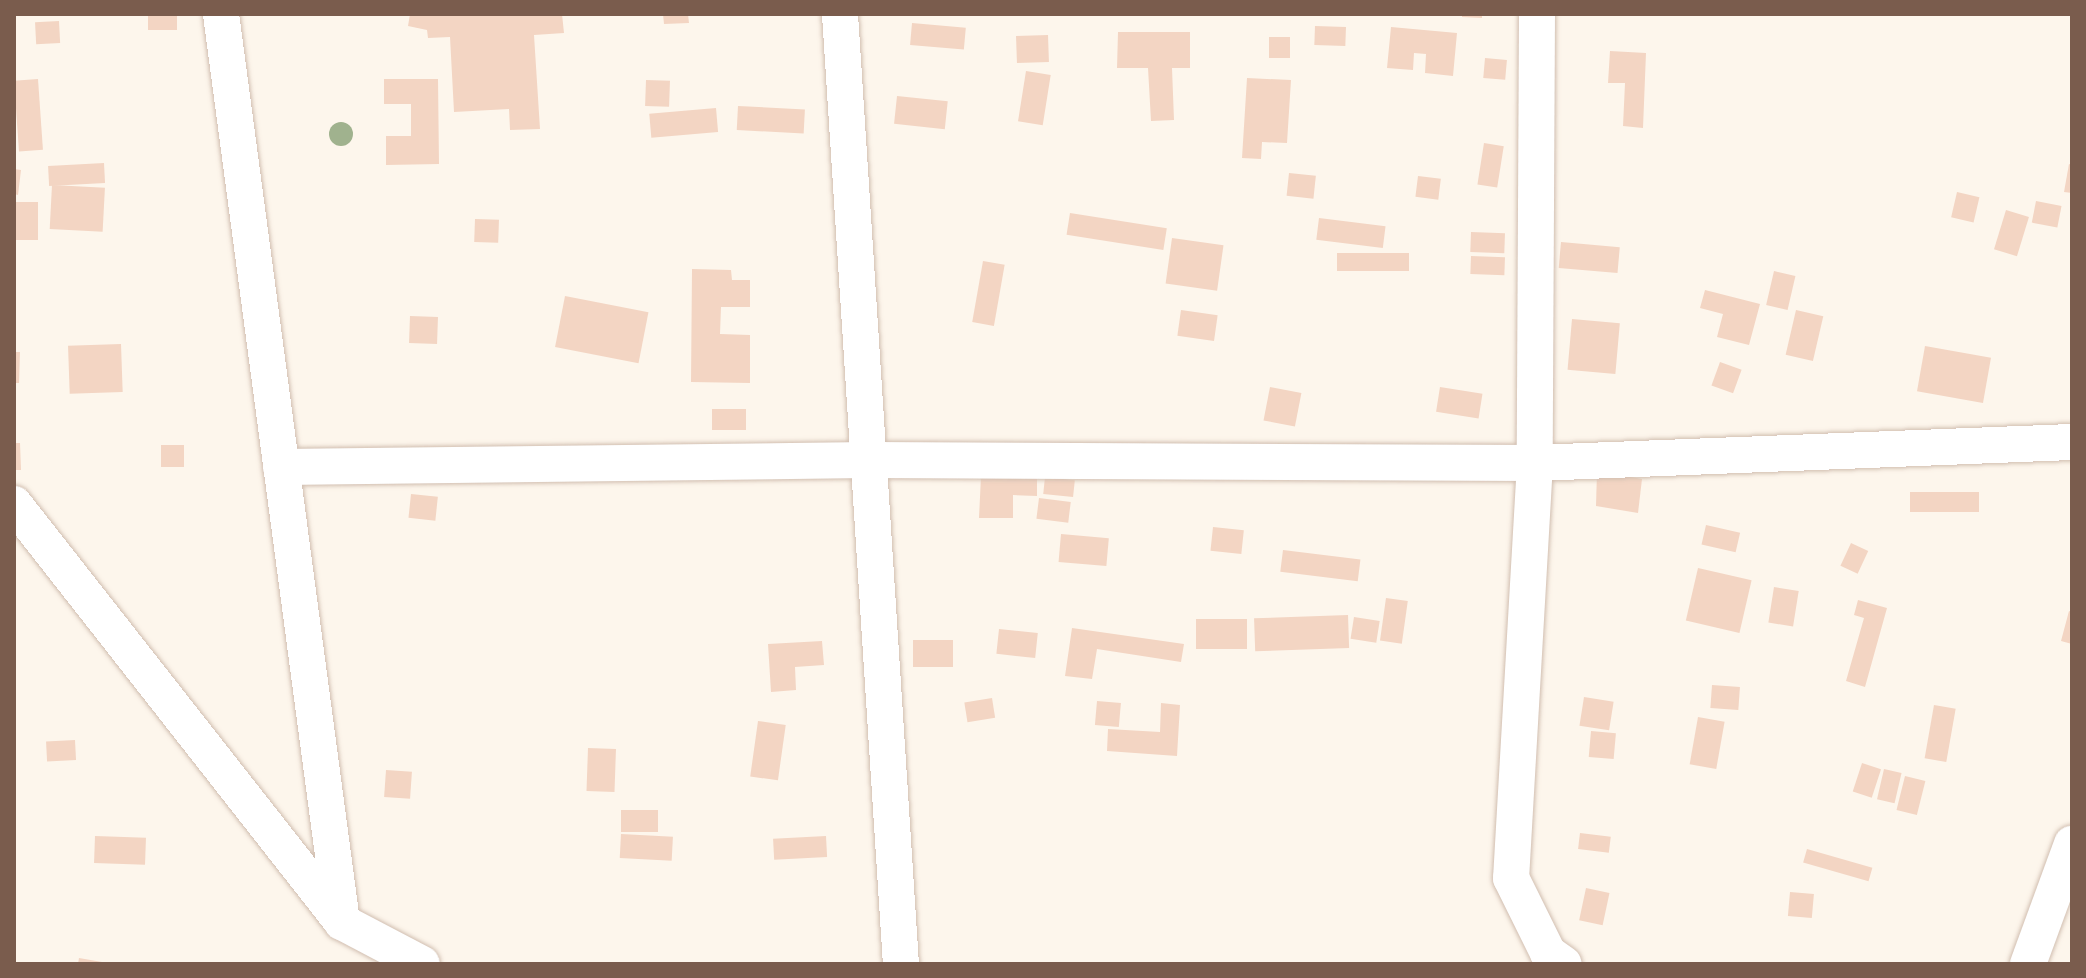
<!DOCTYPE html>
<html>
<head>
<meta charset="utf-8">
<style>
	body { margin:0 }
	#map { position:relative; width:2086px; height:978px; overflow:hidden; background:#fdf6ec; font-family:"IBM Plex Sans",sans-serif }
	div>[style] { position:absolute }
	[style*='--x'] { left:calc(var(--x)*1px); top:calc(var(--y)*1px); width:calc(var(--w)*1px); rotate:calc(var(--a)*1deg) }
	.building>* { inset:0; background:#f3d5c3; transform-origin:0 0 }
	.roads { filter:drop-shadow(0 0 2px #d1beb0) drop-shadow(0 0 2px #d1beb0) }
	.minor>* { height:36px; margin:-18px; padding:0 18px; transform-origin:18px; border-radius:18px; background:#fff }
	.trees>* { width:24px; height:24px; margin:-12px; border-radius:50%; background:#a0b28e }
	span { translate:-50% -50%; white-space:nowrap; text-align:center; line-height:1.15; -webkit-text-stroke:6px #fffaf3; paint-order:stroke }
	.frame { position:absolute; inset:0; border:16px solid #7a5c4d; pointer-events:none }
</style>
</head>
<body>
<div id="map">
	<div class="building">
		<div style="left:148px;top:14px;width:29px;height:16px"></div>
		<div style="clip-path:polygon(410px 14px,562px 14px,564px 33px,534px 35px,540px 129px,510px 130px,509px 109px,454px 112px,450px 37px,428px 38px,427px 30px,408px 26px)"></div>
		<div style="clip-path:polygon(663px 14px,688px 14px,689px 23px,664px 24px)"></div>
		<div style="clip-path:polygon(1462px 14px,1482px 14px,1482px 18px,1462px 17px)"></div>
		<div style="left:59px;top:21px;width:22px;height:24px;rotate:87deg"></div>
		<div style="left:912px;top:23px;width:54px;height:22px;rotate:5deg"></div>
		<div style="left:1315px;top:26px;width:31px;height:19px;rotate:2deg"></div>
		<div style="clip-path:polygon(1391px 27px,1457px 33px,1453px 76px,1425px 73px,1426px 54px,1414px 53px,1413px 70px,1387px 68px)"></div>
		<div style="clip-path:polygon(1118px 32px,1190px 32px,1190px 68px,1172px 68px,1174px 120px,1151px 121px,1148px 68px,1117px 68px)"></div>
		<div style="left:1048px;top:35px;width:27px;height:32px;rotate:88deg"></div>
		<div style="left:1269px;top:37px;width:21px;height:21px"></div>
		<div style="clip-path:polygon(1610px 51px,1646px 53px,1643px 128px,1623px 126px,1625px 83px,1608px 83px)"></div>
		<div style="left:1485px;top:58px;width:22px;height:20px;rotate:5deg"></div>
		<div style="left:1026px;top:71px;width:25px;height:51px;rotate:9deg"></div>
		<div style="clip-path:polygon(1247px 78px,1291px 80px,1287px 143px,1262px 142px,1261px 159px,1242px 158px)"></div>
		<div style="left:38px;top:79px;width:71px;height:24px;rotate:86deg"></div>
		<div style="clip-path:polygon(384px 79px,438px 79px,439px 164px,386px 165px,386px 136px,411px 136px,411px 104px,384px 104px)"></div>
		<div style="left:646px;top:80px;width:24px;height:26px;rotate:2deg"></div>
		<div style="left:897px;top:96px;width:51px;height:28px;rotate:6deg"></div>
		<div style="left:738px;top:106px;width:67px;height:24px;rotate:3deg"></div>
		<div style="left:716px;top:108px;width:24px;height:67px;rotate:85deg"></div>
		<div style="left:1484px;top:143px;width:20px;height:42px;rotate:9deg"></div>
		<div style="left:104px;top:163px;width:20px;height:56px;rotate:87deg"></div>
		<div style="clip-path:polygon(2069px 164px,2072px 165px,2072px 193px,2064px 192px)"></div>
		<div style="clip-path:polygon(14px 169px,21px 170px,18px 195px,14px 194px)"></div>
		<div style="left:1289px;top:173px;width:27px;height:23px;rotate:6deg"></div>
		<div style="left:1418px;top:176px;width:23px;height:21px;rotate:7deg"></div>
		<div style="left:52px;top:185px;width:53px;height:44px;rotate:3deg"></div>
		<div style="left:1957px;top:192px;width:23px;height:26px;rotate:13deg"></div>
		<div style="left:2036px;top:201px;width:26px;height:22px;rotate:11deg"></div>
		<div style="left:14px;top:202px;width:24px;height:38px"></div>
		<div style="left:2006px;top:210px;width:24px;height:41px;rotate:17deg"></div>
		<div style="left:1070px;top:213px;width:98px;height:22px;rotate:9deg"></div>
		<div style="left:1319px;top:218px;width:67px;height:22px;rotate:7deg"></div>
		<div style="left:475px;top:219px;width:24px;height:23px;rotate:2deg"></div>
		<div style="left:1471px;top:232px;width:34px;height:20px;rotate:2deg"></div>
		<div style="left:1172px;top:238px;width:52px;height:46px;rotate:8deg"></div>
		<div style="left:1561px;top:242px;width:59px;height:26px;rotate:5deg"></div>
		<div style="left:1337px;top:253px;width:72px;height:18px"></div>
		<div style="left:1471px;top:256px;width:34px;height:18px;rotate:2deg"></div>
		<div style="left:983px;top:261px;width:22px;height:62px;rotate:10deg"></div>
		<div style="clip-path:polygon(692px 269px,731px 270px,732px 280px,750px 280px,750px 307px,721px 307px,720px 334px,750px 335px,750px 383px,691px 382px)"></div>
		<div style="left:1774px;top:271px;width:22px;height:35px;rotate:13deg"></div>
		<div style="clip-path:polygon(1705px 290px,1760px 304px,1749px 345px,1717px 337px,1723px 314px,1700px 308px)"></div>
		<div style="left:565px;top:296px;width:85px;height:52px;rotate:11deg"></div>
		<div style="left:1181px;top:310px;width:37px;height:26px;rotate:8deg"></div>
		<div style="left:1796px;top:310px;width:28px;height:46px;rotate:13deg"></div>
		<div style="left:410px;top:316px;width:28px;height:27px;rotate:2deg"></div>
		<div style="left:1572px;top:319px;width:48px;height:51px;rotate:5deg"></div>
		<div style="left:121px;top:344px;width:48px;height:53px;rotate:88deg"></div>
		<div style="left:1925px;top:346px;width:67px;height:46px;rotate:10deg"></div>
		<div style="clip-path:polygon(14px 352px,20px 352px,19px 383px,14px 383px)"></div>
		<div style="left:1720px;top:362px;width:23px;height:25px;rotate:20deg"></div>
		<div style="left:1270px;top:387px;width:32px;height:34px;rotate:11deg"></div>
		<div style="left:1440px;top:387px;width:43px;height:25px;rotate:9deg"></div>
		<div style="left:712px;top:409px;width:34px;height:21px"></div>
		<div style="clip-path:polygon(14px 443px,20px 443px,21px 470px,14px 470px)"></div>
		<div style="left:161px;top:445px;width:23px;height:22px"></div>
		<div style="clip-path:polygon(1597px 471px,1642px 479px,1638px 513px,1596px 506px)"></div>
		<div style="clip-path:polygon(981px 476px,1037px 477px,1037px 496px,1013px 495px,1013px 518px,979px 518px)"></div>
		<div style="left:1045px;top:477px;width:30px;height:17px;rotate:6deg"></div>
		<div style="left:1979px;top:492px;width:20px;height:69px;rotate:90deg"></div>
		<div style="left:411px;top:494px;width:27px;height:24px;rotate:6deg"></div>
		<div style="left:1039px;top:498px;width:32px;height:21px;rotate:7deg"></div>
		<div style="left:1706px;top:525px;width:35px;height:20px;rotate:13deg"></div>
		<div style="left:1213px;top:527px;width:31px;height:24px;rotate:6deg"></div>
		<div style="left:1061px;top:534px;width:48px;height:28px;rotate:5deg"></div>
		<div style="left:1851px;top:543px;width:19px;height:25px;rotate:25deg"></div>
		<div style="left:1283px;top:550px;width:78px;height:22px;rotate:7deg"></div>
		<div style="left:1698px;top:568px;width:55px;height:54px;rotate:13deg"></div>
		<div style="left:1774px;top:587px;width:25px;height:36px;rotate:9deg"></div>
		<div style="left:1386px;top:598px;width:22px;height:43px;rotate:8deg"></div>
		<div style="clip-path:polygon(1858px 600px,1887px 608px,1865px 687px,1846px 681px,1864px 618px,1854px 615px)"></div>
		<div style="clip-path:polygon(2069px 611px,2072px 612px,2072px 644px,2061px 641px)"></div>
		<div style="left:1348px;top:615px;width:33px;height:94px;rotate:88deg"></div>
		<div style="left:1354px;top:617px;width:26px;height:22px;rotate:9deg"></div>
		<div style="left:1196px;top:619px;width:51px;height:30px"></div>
		<div style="clip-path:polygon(1072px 628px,1184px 644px,1181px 662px,1097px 649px,1092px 679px,1065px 676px)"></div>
		<div style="left:999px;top:629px;width:39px;height:25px;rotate:6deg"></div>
		<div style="left:913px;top:640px;width:40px;height:27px"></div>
		<div style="clip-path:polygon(822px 641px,824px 665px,795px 667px,796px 690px,771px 692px,768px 644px)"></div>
		<div style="left:1712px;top:685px;width:28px;height:23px;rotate:4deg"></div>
		<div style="left:1584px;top:697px;width:30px;height:29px;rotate:9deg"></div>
		<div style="left:992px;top:698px;width:20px;height:28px;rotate:81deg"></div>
		<div style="left:1097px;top:701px;width:24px;height:24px;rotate:5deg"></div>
		<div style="clip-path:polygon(1161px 703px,1180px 705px,1177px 756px,1107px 751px,1108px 729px,1160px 732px)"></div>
		<div style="left:1934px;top:705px;width:22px;height:54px;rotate:10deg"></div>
		<div style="left:1698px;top:717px;width:27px;height:48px;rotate:10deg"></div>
		<div style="left:758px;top:721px;width:28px;height:56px;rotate:8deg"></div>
		<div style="left:1591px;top:731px;width:25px;height:26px;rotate:5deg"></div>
		<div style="left:75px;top:740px;width:20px;height:29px;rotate:87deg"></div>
		<div style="left:588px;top:748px;width:28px;height:43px;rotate:2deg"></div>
		<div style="left:1862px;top:763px;width:20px;height:30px;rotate:18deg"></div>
		<div style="left:1884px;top:769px;width:18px;height:31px;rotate:13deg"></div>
		<div style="left:386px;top:770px;width:26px;height:27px;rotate:4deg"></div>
		<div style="left:1905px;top:776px;width:21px;height:35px;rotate:14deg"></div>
		<div style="left:658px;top:810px;width:22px;height:37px;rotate:90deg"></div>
		<div style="left:1580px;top:833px;width:31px;height:16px;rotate:7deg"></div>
		<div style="left:621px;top:834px;width:52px;height:24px;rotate:3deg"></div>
		<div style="left:95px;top:836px;width:51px;height:27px;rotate:2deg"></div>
		<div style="left:826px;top:836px;width:21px;height:53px;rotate:87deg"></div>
		<div style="left:1807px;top:849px;width:68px;height:14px;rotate:16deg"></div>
		<div style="left:1586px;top:888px;width:24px;height:33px;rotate:12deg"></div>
		<div style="left:1790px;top:892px;width:24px;height:24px;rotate:5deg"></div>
		<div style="clip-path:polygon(79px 958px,102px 962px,102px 964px,78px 964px)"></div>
	</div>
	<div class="roads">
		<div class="minor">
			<div style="--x:221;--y:14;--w:916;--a:82.41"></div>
			<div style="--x:840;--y:14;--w:952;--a:86.33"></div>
			<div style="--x:1537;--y:14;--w:449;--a:90.3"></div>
			<div style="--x:1535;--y:463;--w:416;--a:93.3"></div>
			<div style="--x:1511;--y:878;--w:84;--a:63.7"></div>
			<div style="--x:1548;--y:953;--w:19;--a:35"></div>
			<div style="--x:281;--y:467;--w:587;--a:-0.68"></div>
			<div style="--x:868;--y:460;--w:667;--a:0.26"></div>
			<div style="--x:1535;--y:463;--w:537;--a:-2.24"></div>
			<div style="--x:14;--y:504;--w:531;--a:51.88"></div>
			<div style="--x:342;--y:922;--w:90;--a:27.7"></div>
			<div style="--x:2028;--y:964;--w:128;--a:-69.9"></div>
		</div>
	</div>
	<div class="trees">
		<div style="left:341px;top:134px"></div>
	</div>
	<div class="frame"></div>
</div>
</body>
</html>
